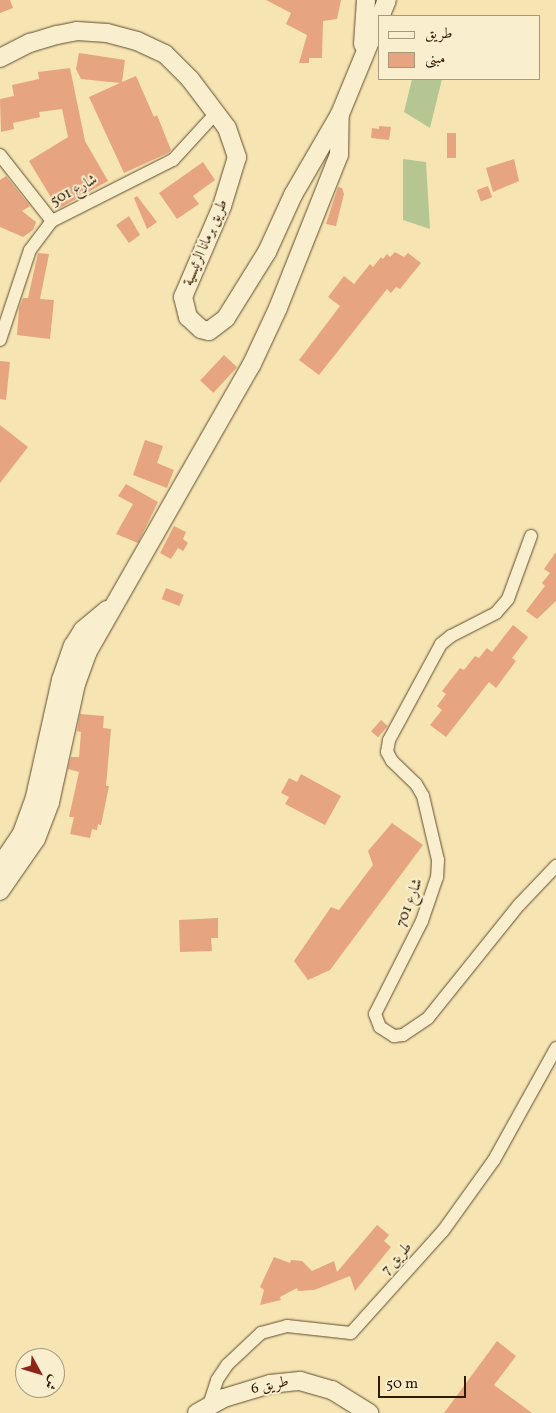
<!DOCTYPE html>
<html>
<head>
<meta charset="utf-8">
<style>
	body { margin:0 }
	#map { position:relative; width:556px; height:1413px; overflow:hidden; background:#f6e5b3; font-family:Vollkorn,Amiri,serif }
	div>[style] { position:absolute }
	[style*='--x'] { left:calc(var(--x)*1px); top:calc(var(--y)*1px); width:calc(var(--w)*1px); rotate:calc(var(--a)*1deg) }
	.green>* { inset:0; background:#b6c692 }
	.building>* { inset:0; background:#e7a480; transform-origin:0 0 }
	.roads { filter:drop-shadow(0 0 1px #614c2e) drop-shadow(0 0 1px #614c2e) }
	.street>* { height:12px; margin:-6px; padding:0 6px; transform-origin:6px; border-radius:6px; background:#f9eece }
	.secondary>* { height:18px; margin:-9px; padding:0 9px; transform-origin:9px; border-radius:9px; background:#f9eece }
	span { translate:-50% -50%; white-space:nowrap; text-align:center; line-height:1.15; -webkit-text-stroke:4px #f9eece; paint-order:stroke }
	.street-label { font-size:15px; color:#2f1902 }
	.legend { position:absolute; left:378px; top:15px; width:162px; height:65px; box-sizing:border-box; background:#f9eece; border:1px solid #a8997c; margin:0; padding:6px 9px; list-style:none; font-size:15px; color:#2f1902 }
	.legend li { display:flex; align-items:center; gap:10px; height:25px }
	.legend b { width:25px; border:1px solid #a8997c }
	.north { position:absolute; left:15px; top:1348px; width:50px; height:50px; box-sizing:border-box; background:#f9eece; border:1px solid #a8997c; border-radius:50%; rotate:129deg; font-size:14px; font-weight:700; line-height:20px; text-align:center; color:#2f1902 }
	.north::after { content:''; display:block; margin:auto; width:18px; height:22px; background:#8f2418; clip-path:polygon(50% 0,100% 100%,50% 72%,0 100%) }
	.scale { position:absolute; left:378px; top:1376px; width:88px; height:22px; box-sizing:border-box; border:2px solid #2f1902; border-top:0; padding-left:6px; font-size:15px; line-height:18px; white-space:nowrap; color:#2f1902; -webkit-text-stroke:4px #f9eece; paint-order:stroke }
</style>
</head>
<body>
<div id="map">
	<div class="green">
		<div style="clip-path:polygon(412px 79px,442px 79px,430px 128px,404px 112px)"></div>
		<div style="clip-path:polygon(403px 159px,426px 162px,430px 229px,403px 220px)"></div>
	</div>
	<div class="building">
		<div style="clip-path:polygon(0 0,10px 0,13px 8px,0 13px)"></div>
		<div style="clip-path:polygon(266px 0,341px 0,337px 19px,323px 21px,322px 58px,309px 58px,309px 63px,299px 63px,307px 35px,286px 24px,291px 13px)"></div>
		<div style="clip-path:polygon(79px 53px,125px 60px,122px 82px,136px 76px,154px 117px,157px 115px,171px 150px,168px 153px,124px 173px,89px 97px,120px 83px,81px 79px,76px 69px)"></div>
		<div style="clip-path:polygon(70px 68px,85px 141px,108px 181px,58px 209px,29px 161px,68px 137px,62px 109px,39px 112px,40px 117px,13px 123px,14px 129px,1px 132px,0 99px,14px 96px,12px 85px,39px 79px,38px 72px)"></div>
		<div style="clip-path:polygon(379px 126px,391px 127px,389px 140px,371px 138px,372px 128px,379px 129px)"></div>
		<div style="left:447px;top:133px;width:9px;height:25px"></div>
		<div style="clip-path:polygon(514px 159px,519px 181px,493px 192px,486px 168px)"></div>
		<div style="clip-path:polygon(203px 162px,215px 180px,193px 196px,199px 204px,177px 219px,159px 193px)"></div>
		<div style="clip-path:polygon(6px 176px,30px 206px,22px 211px,36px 222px,33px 230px,23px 237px,0 227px,0 180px)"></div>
		<div style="left:488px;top:186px;width:12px;height:12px;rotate:70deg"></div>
		<div style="clip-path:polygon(338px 187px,342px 188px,344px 194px,336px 226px,326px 224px)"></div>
		<div style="clip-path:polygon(137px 196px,157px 222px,147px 229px,134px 198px)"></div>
		<div style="clip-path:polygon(129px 216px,140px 235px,129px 243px,116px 225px)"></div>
		<div style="clip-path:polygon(395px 252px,404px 257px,408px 253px,421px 263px,400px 289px,396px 287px,391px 293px,387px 289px,319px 375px,299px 360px,340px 306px,328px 297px,344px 276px,354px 284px,370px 264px,373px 267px,381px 257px,383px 259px,387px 254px,390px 257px)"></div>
		<div style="clip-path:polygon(38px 253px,49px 254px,40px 299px,54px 300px,50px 339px,17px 335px,19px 308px,23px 298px,28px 298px)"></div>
		<div style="left:224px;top:355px;width:18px;height:35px;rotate:43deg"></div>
		<div style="clip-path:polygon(0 361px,10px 362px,6px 400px,0 399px)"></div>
		<div style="clip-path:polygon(0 425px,28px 447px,0 483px)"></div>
		<div style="clip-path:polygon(145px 440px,163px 446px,157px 463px,174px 470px,167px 488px,133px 475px)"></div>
		<div style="clip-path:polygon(126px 484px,158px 502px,138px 543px,116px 534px,133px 504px,118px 496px)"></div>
		<div style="clip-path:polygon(174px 526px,186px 532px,183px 539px,188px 543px,183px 551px,178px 548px,171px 559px,160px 553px)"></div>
		<div style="clip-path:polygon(556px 552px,556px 601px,537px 619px,526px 611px,545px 586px,542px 583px,550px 573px,544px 569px)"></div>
		<div style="left:166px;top:588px;width:19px;height:12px;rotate:21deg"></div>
		<div style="clip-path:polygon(513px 625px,528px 637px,512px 658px,516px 661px,496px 688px,489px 682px,446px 737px,430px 725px,442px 710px,437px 706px,446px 694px,442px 691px,460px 668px,464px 670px,475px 656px,479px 658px,487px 648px,492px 652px)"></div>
		<div style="clip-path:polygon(80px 714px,104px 716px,103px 728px,111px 729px,106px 786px,109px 786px,101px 825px,98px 824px,97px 830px,92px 829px,90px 838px,70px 834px,74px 817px,69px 817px,79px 772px,68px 769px,71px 757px,79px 757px,81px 732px,77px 731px)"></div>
		<div style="left:381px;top:720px;width:9px;height:15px;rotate:41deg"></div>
		<div style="clip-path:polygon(301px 774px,341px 796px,325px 825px,285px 804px,289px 797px,281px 793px,289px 778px,297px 782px)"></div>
		<div style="clip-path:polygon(392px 823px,423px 845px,330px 970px,308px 980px,294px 961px,331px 907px,339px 910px,373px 865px,368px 851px)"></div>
		<div style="clip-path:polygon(218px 918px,218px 938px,211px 938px,212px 951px,180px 952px,179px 920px)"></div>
		<div style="clip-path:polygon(377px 1225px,389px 1235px,384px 1241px,391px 1247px,355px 1291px,350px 1276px,314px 1290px,298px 1291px,297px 1288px,280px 1297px,281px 1300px,260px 1305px,264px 1290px,260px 1287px,274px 1257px,290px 1263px,291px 1260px,302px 1261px,312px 1271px,334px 1261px,337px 1272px)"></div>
		<div style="clip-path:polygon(497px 1341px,516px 1356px,494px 1385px,532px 1413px,444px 1413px)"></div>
	</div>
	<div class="roads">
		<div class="street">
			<div style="--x:0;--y:155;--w:84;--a:51.8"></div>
			<div style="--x:0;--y:340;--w:95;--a:-71.6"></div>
			<div style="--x:30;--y:250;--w:36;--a:-53"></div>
			<div style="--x:52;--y:221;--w:136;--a:-26.8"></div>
			<div style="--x:173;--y:160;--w:64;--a:-47.5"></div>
			<div style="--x:531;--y:536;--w:67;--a:110.1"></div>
			<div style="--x:508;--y:599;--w:18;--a:131"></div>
			<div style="--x:496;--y:613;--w:51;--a:152.9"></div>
			<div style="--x:451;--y:636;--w:13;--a:141"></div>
			<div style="--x:441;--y:644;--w:109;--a:118.4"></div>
			<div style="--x:389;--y:740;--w:12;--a:99"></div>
			<div style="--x:387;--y:752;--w:10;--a:61"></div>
			<div style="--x:392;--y:761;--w:33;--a:44"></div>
			<div style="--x:416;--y:784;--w:14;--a:60"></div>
			<div style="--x:423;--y:796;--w:66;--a:76.8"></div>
			<div style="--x:438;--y:860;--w:17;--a:93"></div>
			<div style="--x:437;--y:877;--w:46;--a:108.8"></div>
			<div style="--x:422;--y:921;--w:104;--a:116.8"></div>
			<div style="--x:375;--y:1014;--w:14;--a:69"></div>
			<div style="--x:380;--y:1027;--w:17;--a:33"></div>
			<div style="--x:394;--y:1036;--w:9;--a:-6"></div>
			<div style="--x:403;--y:1035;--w:30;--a:-34"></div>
			<div style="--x:428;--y:1018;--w:145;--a:-51.2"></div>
			<div style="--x:519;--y:905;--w:54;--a:-46.5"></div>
			<div style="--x:209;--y:1405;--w:26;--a:-72"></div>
			<div style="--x:217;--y:1380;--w:18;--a:-56"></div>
			<div style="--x:227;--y:1365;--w:47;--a:-43.3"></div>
			<div style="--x:261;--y:1333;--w:27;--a:-15"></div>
			<div style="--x:287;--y:1326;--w:64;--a:6.2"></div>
			<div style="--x:351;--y:1333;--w:137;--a:-48"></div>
			<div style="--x:443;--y:1231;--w:87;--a:-54.3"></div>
			<div style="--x:494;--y:1160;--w:128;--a:-61"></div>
		</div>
		<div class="secondary">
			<div style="--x:363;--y:44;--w:44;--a:-86.1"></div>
			<div style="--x:0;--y:58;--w:34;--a:-27"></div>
			<div style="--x:30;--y:43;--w:28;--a:-17"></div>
			<div style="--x:57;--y:35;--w:20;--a:-11"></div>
			<div style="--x:77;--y:31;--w:30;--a:4"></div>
			<div style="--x:107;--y:33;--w:31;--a:15"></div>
			<div style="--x:137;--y:41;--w:31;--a:25"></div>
			<div style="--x:165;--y:54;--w:35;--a:45"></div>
			<div style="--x:190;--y:79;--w:61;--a:52.9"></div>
			<div style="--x:227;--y:128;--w:31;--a:71"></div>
			<div style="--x:237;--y:157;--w:51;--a:107"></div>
			<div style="--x:222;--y:206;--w:99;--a:113.2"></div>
			<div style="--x:183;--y:297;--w:21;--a:76"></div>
			<div style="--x:188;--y:317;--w:18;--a:43"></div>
			<div style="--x:201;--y:329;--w:8;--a:14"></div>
			<div style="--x:209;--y:331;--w:21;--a:-37"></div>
			<div style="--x:226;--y:318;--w:78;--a:-58.2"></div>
			<div style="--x:267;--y:252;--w:63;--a:-65.5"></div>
			<div style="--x:293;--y:195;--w:94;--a:-59.9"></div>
			<div style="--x:340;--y:114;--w:123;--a:-67.6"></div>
			<div style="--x:0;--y:866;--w:40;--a:-56"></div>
			<div style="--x:22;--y:833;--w:38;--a:-70"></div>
			<div style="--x:35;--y:797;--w:120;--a:-77.5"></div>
			<div style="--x:61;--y:680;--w:36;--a:-71"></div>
			<div style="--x:73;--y:646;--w:19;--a:-58"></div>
			<div style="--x:83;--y:630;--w:31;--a:-40"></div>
			<div style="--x:0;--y:891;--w:63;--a:-55.3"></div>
			<div style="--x:36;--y:839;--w:40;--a:-69"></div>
			<div style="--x:50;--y:802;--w:121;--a:-77.6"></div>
			<div style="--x:76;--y:684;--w:33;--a:-70"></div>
			<div style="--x:87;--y:653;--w:331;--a:-60.3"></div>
			<div style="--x:251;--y:366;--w:64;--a:-65"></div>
			<div style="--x:278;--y:308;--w:165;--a:-68.3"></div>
			<div style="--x:339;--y:155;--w:39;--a:-89"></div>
			<div style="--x:197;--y:1413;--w:31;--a:-29"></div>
			<div style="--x:224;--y:1398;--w:48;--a:-16.9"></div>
			<div style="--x:270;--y:1384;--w:30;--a:-6"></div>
			<div style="--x:300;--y:1381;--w:33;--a:16"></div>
			<div style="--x:332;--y:1390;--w:44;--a:31.9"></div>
		</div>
	</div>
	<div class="street-label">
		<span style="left:74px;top:191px;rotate:-28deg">شارع 501</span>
		<span style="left:206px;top:243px;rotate:-67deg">طريق برمانا الرئيسية</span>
		<span style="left:410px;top:903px;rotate:-69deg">شارع 701</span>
		<span style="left:397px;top:1259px;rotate:-48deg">طريق 7</span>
		<span style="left:270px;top:1386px;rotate:-12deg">طريق 6</span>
	</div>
	<ul class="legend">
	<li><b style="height:6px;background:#f9eece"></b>طريق</li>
	<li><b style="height:14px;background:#e7a480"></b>مبنى</li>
	</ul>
	<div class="north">ش</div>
	<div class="scale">50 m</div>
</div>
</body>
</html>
